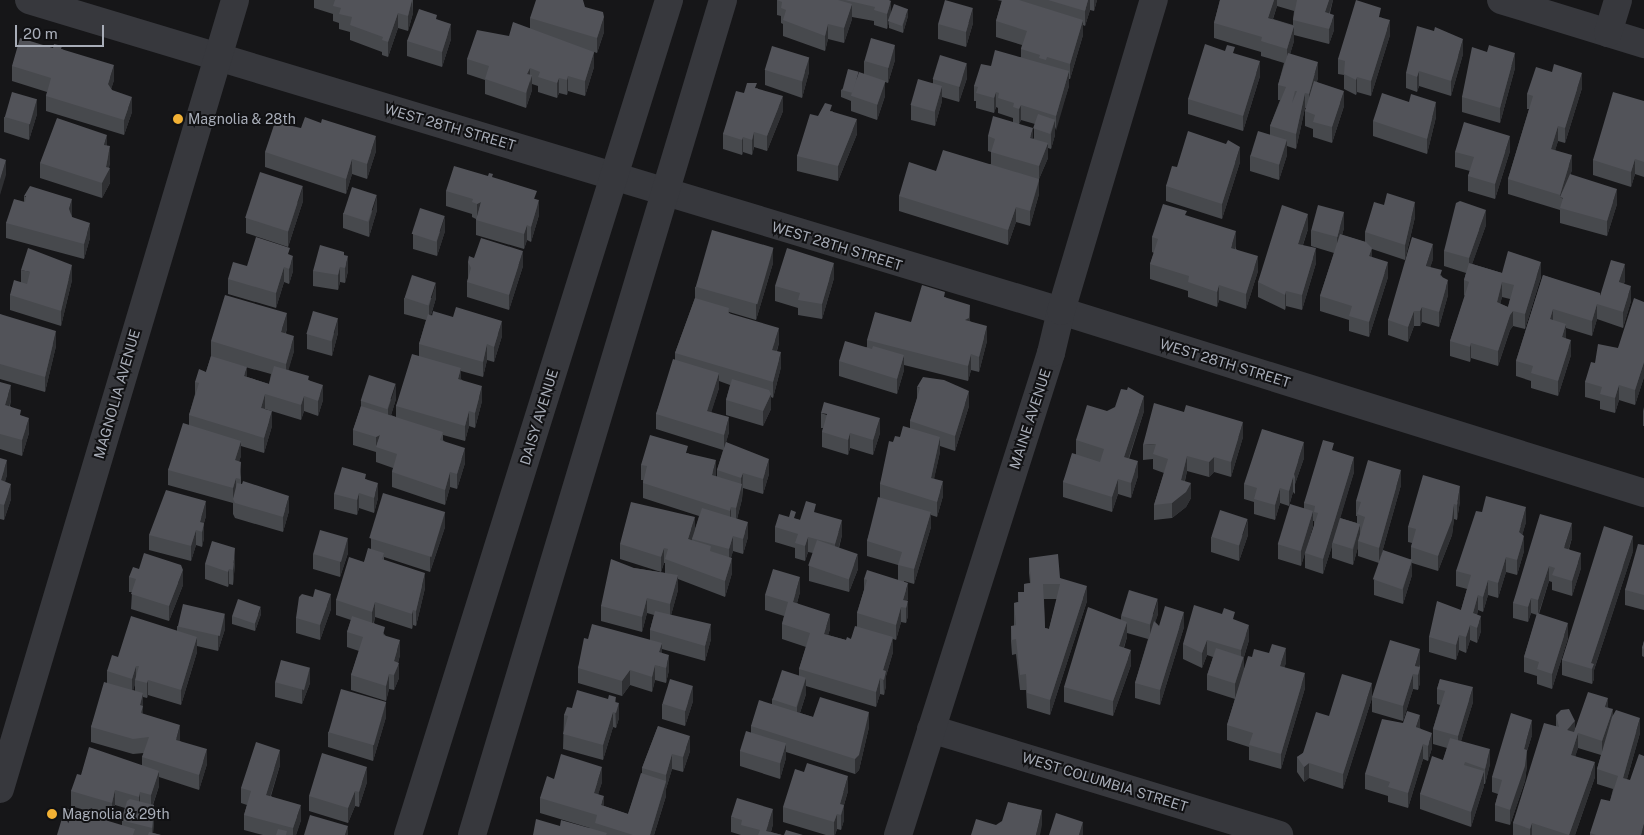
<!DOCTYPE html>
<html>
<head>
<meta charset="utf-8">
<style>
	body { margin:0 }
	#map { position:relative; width:1644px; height:835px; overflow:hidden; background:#161618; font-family:"Public Sans",sans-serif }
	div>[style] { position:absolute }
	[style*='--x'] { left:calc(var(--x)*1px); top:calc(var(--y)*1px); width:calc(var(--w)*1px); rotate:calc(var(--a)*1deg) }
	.minor>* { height:28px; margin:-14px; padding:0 14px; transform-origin:14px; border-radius:14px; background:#37383d }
	.wall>* { inset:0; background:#47494d }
	.shaded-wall>* { inset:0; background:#2f3033 }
	.building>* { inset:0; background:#525359; transform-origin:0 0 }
	.dots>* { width:14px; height:14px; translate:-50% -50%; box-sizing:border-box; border:2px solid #111113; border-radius:50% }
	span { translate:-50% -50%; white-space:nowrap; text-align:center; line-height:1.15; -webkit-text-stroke:4px #111113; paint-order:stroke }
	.poi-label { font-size:14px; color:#a8adb8 }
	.left { translate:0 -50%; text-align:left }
	.street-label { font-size:14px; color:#a8adb8 }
	.scale { position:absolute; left:15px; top:25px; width:89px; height:22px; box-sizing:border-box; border:2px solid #a8adb8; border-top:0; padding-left:6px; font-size:15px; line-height:18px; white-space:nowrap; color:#a8adb8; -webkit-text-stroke:4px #111113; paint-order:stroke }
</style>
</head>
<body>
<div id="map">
	<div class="minor">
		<div style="--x:29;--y:0;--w:1078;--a:16.77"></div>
		<div style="--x:1061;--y:311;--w:611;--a:17.34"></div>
		<div style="--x:1501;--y:0;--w:150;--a:17.1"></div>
		<div style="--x:1608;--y:33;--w:34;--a:-73"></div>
		<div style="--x:931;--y:729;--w:364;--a:16.9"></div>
		<div style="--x:0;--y:789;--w:823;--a:-73.41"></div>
		<div style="--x:408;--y:835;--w:875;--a:-72.64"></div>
		<div style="--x:472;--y:835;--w:872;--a:-73.27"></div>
		<div style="--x:898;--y:835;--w:506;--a:-72.39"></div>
		<div style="--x:1051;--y:353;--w:43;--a:-76.6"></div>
		<div style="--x:1061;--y:311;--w:325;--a:-73.4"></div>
	</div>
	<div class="wall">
		<div style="clip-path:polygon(314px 0,413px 0,413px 13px,408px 31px,398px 28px,388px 57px,382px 55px,382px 52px,350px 40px,350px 32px,339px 29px,339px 23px,333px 21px,333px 14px,314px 8px)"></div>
		<div style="clip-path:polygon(777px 0,889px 0,891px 15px,908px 16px,903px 33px,889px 28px,889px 22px,887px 29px,874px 25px,874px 21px,852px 17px,852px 19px,844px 43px,828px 39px,825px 51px,783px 36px,783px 24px,781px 23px,781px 16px,777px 15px)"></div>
		<div style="clip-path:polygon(evenodd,997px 0,1097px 0,1094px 11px,1090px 10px,1085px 26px,1083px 25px,1083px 35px,1070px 79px,1069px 79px,1069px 86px,1055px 130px,1055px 135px,1051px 149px,1048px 148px,1048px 158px,1039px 179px,1039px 194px,1030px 226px,1016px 222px,1008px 245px,899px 211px,899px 196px,936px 171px,991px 164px,991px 152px,988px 151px,988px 136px,1013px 122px,1013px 118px,998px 113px,998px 108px,996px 107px,994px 113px,976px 108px,976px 101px,974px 101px,974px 86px,991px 66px,1021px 57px,1021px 49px,1022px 45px,996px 37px,996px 21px,1002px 1px,997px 0,1021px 120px,1035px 124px,1034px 128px,1034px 139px,1019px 124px,1021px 120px)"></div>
		<div style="clip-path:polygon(evenodd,1220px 0,1333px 0,1330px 13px,1334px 30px,1329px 44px,1294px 35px,1294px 41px,1290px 54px,1318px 77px,1317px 82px,1344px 106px,1332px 143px,1313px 137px,1313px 129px,1305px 126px,1305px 111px,1306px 108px,1305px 108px,1296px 149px,1287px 146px,1287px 155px,1279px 180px,1250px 171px,1250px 156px,1270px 135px,1270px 126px,1280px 100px,1278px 100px,1278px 85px,1284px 63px,1261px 56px,1261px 52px,1214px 38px,1214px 23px,1220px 0,1277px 6px,1294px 11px,1293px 20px,1293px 25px,1273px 19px,1277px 6px)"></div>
		<div style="clip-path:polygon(585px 7px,604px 32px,597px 53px,594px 52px,594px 67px,585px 96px,568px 91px,567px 95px,559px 93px,557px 98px,538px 92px,538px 86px,532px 84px,532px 90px,526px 108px,485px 94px,485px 80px,467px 74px,467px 59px,509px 36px,530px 28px,530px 18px)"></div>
		<div style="clip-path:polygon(1381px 17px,1390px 35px,1371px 96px,1357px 92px,1356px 95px,1344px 89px,1344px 75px,1338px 74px,1338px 59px)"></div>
		<div style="clip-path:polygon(437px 20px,451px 39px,442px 67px,407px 56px,407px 41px)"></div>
		<div style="clip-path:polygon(973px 23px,966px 47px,938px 39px,938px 24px)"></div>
		<div style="clip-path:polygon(53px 48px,62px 49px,114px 80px,111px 89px,132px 112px,124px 135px,46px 111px,46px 96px,47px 92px,12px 81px,12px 66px)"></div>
		<div style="clip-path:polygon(1487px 52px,1515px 68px,1500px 123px,1462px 112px,1462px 97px)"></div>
		<div style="clip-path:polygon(1235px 54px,1260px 76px,1243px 131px,1188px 114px,1188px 99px)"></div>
		<div style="clip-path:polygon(1463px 54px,1451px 96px,1419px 86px,1417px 92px,1406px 88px,1406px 73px)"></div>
		<div style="clip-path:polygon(895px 60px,888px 83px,885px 82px,885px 96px,877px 120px,851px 111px,851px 101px,841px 97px,841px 90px,864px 74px,864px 61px)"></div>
		<div style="clip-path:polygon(765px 70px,809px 72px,802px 98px,765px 85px)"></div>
		<div style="clip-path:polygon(967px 78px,959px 102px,942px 97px,942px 101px,935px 126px,911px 120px,911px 105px,933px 83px,933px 79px)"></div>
		<div style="clip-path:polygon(757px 88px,783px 111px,767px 151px,754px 147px,752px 155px,743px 152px,742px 155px,723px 149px,723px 134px,744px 93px)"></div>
		<div style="clip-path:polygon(1582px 88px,1565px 143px,1558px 141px,1555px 150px,1572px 170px,1570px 175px,1617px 204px,1607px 236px,1560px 223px,1560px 209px,1560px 210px,1508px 194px,1508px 179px,1529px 109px,1527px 109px,1527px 94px)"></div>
		<div style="clip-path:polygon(1644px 101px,1644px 177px,1635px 174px,1631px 187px,1593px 175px,1593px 160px)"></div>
		<div style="clip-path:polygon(832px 111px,857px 134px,838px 181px,797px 171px,797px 156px,818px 116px)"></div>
		<div style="clip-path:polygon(37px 114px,29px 140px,4px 132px,4px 117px)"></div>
		<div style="clip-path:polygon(1436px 117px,1427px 154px,1373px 136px,1373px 121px)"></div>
		<div style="clip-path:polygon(107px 146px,110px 162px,109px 168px,110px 183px,102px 198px,40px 178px,40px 163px)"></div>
		<div style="clip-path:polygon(376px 151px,367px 179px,352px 174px,346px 194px,265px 167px,265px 152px)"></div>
		<div style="clip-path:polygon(1510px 151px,1495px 199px,1468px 191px,1468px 176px,1470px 171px,1455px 167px,1455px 152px)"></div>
		<div style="clip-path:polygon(1240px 162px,1222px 219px,1166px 201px,1166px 186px,1177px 167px)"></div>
		<div style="clip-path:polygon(493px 178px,537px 200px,539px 215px,531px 242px,527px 240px,524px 249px,476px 235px,476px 219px,472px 217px,472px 214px,446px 206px,446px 191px)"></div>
		<div style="clip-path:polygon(24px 196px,72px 214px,72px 217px,90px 238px,84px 259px,6px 238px,6px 223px,24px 202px)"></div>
		<div style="clip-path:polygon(303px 201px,288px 247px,246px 233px,246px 218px)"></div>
		<div style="clip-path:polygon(377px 210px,369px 237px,343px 228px,343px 213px)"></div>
		<div style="clip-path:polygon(1187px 216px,1236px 246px,1236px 249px,1258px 271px,1246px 309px,1219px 300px,1217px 307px,1188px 297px,1188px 291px,1150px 279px,1150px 264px,1154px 253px,1152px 252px,1152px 237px)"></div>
		<div style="clip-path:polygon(1415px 217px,1405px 260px,1372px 249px,1372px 257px,1388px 277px,1369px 337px,1349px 331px,1349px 320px,1320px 311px,1320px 296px,1334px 253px,1311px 246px,1311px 230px,1344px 228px,1342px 235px,1365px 242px,1365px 232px)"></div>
		<div style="clip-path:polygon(evenodd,1486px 225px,1472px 264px,1502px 273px,1541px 277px,1525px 329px,1513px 326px,1510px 330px,1498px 366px,1471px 358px,1470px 362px,1450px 356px,1450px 341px,1465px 296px,1464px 295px,1464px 280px,1466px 273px,1444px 266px,1444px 251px,1486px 225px,1502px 297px,1510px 299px,1508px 307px,1500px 304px,1502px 297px)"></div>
		<div style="clip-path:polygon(1308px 229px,1303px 245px,1316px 263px,1302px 310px,1286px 306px,1285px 310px,1258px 297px,1258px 282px)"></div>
		<div style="clip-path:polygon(445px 231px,437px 256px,413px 249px,413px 234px)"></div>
		<div style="clip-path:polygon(290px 255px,293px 271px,289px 284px,284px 282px,276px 308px,228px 294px,228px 279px,247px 266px)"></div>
		<div style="clip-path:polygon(344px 256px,348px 271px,345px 283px,340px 282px,338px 290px,313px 286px,313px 271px)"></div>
		<div style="clip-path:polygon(474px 258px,523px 266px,509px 310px,467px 297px,467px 282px,468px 278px,468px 262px)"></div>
		<div style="clip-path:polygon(1433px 259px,1430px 267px,1442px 276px,1448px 295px,1439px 327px,1422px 322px,1420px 326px,1414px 326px,1408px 342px,1388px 335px,1388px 320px)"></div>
		<div style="clip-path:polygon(773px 263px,756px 320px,729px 312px,729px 313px,779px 343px,777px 351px,781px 367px,773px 398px,771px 397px,771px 409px,763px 426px,726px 415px,726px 400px,730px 385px,719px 381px,719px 388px,711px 412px,729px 432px,726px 442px,769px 474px,763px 494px,743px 488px,742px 499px,737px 519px,748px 537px,743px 554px,733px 551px,731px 557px,732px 573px,725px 597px,678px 579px,678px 590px,671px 615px,711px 639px,705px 661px,662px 649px,662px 653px,669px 670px,666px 683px,655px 680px,652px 692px,630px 685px,622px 696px,578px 683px,578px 668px,588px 639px,650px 640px,650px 630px,654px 615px,647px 613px,642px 632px,601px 621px,601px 606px,634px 568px,665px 573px,665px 563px,664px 563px,661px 572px,620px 559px,620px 544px,695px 529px,699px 516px,643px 498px,643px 480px,641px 480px,641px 465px,688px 453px,716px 475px,716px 476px,717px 477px,717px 470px,723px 450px,656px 429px,656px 414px,675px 360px,675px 353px,695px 298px,695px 287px)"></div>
		<div style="clip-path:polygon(21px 270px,72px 280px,61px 326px,10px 310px,10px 295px,21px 282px)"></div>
		<div style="clip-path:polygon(1543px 275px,1600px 296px,1625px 280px,1624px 284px,1631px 301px,1623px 328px,1597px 319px,1592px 336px,1566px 328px,1566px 339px,1571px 355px,1558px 396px,1531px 388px,1531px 381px,1516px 376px,1516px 361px)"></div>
		<div style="clip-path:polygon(834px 278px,822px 319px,798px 315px,798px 308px,775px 301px,775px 286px)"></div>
		<div style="clip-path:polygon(945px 297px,970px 321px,987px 341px,979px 372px,971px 370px,968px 381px,904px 365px,904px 370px,897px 394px,839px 376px,839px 361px,867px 347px,867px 340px,911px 322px)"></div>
		<div style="clip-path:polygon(404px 298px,436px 298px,431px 315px,502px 336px,494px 362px,487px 360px,483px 377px,461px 371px,461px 379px,482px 401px,475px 428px,469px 426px,465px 441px,443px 435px,443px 440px,465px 463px,457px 489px,450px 487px,445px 505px,392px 487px,392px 472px,393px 468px,376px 462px,376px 452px,353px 445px,353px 430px,361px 406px,361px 401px,396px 399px,391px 415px,396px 417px,396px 406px,419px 356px,419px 344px,426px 320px,404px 314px)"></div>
		<div style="clip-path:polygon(1644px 302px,1644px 377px,1635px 405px,1619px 400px,1615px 413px,1600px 409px,1600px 401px,1585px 397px,1585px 382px,1595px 363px,1618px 348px)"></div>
		<div style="clip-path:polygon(0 314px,56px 346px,45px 392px,0 379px)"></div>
		<div style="clip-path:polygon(evenodd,287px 328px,286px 333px,294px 351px,288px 370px,309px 380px,323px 400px,318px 416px,304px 411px,301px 420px,265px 409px,272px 426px,264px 453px,241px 446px,241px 456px,239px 461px,241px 477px,241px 484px,289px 511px,283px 532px,235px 518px,233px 514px,233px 503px,168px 485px,168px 470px,189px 425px,189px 415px,195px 394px,195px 382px,206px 372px,211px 356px,211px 341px,287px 328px,238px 365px,271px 374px,269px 384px,247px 377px,238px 365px)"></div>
		<div style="clip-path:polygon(338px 333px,332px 356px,307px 349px,307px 334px)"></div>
		<div style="clip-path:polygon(0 382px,11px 400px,10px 406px,21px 416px,29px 433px,22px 456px,0 449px)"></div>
		<div style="clip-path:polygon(917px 387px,969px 406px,955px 451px,940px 446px,940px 452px,934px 478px,943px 496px,937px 517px,931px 515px,931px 527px,914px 584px,904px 581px,908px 598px,907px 601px,908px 616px,906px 623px,901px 622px,896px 640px,893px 639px,893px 652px,886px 676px,886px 686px,884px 695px,880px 694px,876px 707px,806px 686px,806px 694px,800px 713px,813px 717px,869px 727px,859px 770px,855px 774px,786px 752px,786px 758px,780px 779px,740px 766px,740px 751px,751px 733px,751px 726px,772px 704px,772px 699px,799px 676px,799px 669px,806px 647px,782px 639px,782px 624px,784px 616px,765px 610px,765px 595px,800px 592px,797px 603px,830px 629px,828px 635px,846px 640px,851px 639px,857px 626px,857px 613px,864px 590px,864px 579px,898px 580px,898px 565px,867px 556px,867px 541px,880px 497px,880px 484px,893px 442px,900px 437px,910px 428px,910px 421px,917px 399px)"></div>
		<div style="clip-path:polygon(1644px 407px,1644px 426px,1643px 426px,1643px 411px)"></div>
		<div style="clip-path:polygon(1107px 411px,1144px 411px,1129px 459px,1138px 476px,1131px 498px,1118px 494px,1112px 512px,1063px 497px,1063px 482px,1076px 454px,1076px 440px)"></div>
		<div style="clip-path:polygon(821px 413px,880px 433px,873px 455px,850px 448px,848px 455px,822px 447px,822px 432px,823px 428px,821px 428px)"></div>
		<div style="clip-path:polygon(1243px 437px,1231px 477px,1214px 472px,1209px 477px,1187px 471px,1185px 481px,1191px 498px,1186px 507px,1172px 518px,1154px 520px,1154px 505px,1164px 473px,1153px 469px,1153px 459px,1143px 460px,1143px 445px)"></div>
		<div style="clip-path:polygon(1334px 451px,1354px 472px,1340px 518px,1357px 523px,1357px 516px,1356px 516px,1356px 501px,1401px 485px,1379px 563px,1358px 556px,1358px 547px,1353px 565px,1332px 558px,1332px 546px,1323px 574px,1305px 568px,1305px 553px,1314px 526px,1314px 521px,1313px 521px,1313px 526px,1301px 566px,1278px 559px,1278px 544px,1304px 508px,1304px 503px)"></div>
		<div style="clip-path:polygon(0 458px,7px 475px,5px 481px,11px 499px,4px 520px,0 519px)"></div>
		<div style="clip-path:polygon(1304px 458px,1295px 484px,1295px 494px,1293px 492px,1289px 506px,1280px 503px,1275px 520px,1254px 514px,1254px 502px,1244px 499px,1244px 484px)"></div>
		<div style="clip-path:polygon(366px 479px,378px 498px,374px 513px,359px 508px,357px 515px,334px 509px,334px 494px)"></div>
		<div style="clip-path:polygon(1460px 501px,1457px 520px,1454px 519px,1452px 535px,1438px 571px,1412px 563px,1412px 575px,1403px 604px,1374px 595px,1374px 580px,1411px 559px,1411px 547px,1412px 543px,1408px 542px,1408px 527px)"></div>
		<div style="clip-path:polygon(816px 513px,842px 535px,839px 548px,858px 569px,849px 592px,809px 581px,809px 566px,813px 553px,808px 552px,805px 561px,795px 558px,795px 548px,775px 542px,775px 527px,796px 519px,800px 520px)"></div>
		<div style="clip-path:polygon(206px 516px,204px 523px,204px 538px,202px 547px,196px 545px,191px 561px,149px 550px,149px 535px)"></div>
		<div style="clip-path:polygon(1526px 522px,1522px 535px,1524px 551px,1517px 575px,1506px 572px,1498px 598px,1488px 595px,1483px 612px,1478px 610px,1477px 615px,1481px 631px,1477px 643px,1470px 640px,1466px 653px,1459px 650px,1456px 660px,1429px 652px,1429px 637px,1461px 610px,1467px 589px,1456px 586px,1456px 571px)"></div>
		<div style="clip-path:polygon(445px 527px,430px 572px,384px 557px,384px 560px,425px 588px,416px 626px,413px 625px,412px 629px,375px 617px,374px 623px,385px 635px,400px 655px,398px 663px,399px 678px,394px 690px,389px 689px,386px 701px,351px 690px,351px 675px,359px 651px,347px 647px,347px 632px,351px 620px,336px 615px,336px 600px,364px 562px,371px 549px,371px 538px)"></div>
		<div style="clip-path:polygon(1248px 535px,1239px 561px,1211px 552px,1211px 537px)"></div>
		<div style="clip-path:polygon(1572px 538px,1569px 549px,1581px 568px,1572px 596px,1552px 590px,1552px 582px,1549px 581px,1539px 614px,1568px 638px,1552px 689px,1537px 684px,1537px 676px,1524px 672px,1524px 657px,1537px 615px,1531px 613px,1528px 622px,1513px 618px,1513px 603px)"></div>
		<div style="clip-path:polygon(1644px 545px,1644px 610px,1625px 605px,1625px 590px)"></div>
		<div style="clip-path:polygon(1633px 551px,1594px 670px,1594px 679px,1592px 684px,1562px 675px,1562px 660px)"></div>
		<div style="clip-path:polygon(348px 553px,340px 577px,313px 569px,313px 554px)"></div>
		<div style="clip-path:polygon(evenodd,1029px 558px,1060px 578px,1087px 601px,1050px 715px,1027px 708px,1026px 690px,1020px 690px,1016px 654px,1012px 655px,1011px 641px,1011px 626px,1014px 626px,1014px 603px,1018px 602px,1018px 592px,1024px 592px,1024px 584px,1030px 583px,1029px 573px,1029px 558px,1044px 599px,1057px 599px,1049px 629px,1045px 628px,1044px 599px)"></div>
		<div style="clip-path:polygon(235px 563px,233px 585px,229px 584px,228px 587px,205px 579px,205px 564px)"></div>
		<div style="clip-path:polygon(139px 569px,183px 585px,169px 621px,131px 609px,132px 592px,129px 592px,129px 577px)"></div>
		<div style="clip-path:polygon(313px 597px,331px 609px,320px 640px,296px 633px,296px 618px)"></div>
		<div style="clip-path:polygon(261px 614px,255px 631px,232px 624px,232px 616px)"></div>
		<div style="clip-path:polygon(1158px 614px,1155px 622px,1159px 626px,1184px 627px,1160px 705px,1135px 698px,1135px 683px,1148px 639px,1127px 633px,1127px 637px,1124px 648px,1131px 665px,1113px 716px,1064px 702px,1064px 687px,1121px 619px,1121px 616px)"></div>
		<div style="clip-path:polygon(1235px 620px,1249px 640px,1244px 657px,1244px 669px,1252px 657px,1286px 663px,1284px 667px,1305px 688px,1281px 769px,1249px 760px,1249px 747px,1227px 740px,1227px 725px,1235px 699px,1207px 690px,1207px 675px,1213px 657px,1207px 655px,1202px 668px,1183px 659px,1183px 644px)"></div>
		<div style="clip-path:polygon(evenodd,177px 626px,225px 629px,218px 651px,197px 646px,197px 652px,181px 705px,148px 695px,147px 698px,143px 697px,143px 714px,180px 741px,207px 764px,199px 790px,159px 777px,159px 786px,153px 805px,154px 820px,153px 833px,161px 835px,57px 835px,122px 825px,122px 818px,125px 808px,115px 805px,112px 818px,71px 806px,71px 791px,81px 775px,142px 765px,142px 757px,144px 753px,133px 754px,91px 742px,91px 727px,107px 683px,107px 671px,118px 657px,177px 631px,177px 626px,135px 684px,135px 691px,133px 690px,135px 684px)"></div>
		<div style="clip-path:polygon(1644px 641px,1644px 657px,1642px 656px,1642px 648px)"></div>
		<div style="clip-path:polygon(1420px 664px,1420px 683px,1418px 690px,1413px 689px,1403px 721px,1372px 712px,1372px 697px)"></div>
		<div style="clip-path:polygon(1440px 679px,1473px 702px,1461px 741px,1490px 764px,1485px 784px,1484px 784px,1484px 786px,1471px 827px,1420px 809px,1420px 794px,1443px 760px,1447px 748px,1433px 744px,1433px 729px,1440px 705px,1437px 704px,1437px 689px)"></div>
		<div style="clip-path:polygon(275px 682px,310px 683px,302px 704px,275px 697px)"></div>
		<div style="clip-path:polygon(1372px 698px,1343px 789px,1309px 778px,1304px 782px,1297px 772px,1297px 757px,1303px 753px,1329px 716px)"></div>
		<div style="clip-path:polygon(693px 701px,685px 726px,662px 719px,662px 704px)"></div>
		<div style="clip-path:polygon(616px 702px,619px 718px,616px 728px,613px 727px,603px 760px,563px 749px,564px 715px,572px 708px)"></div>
		<div style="clip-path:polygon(1608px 707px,1613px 716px,1640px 733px,1627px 779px,1644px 835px,1590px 835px,1590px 833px,1610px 801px,1613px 789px,1597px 784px,1597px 769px,1601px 755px,1578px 748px,1575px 756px,1595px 777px,1575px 835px,1513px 835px,1513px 823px,1556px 727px,1556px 715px,1575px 728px)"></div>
		<div style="clip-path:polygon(386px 717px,373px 761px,328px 747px,328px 732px)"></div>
		<div style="clip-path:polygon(658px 726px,690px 751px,683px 772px,672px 769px,666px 789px,666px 796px,654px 835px,533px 835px,560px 826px,590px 828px,540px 813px,540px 798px,554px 779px,602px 782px,598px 794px,604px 806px,628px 814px,642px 773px,642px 768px)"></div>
		<div style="clip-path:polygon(1420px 728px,1432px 748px,1428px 761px,1423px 759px,1408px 808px,1388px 802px,1388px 796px,1365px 789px,1365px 774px)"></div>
		<div style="clip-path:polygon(1532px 735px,1527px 751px,1527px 765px,1525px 781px,1510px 825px,1495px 821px,1495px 805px,1498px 794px,1492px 792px,1492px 777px)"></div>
		<div style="clip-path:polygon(280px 765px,271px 796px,301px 820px,296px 835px,263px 835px,244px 830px,244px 815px,247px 805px,241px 803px,241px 788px)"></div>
		<div style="clip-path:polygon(367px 782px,359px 807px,355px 806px,348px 823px,309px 811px,309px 796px)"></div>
		<div style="clip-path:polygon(848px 791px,844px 805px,844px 820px,841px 830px,837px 829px,835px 835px,826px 835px,783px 822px,783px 807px)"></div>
		<div style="clip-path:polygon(731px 817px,773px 824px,771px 832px,782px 835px,741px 835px,731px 832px)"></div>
	</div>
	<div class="shaded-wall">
		<div style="clip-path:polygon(412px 0,413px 13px,408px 31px,408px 16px)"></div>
		<div style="clip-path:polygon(1088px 0,1090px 0,1090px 10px,1085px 26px,1085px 11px)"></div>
		<div style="clip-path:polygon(1094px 0,1097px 0,1094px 11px)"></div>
		<div style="clip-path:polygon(1274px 0,1277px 0,1277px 6px,1268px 33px,1268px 18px)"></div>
		<div style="clip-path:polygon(1329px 0,1333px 0,1325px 27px,1325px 12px)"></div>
		<div style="clip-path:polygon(891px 1px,891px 16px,887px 29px,887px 14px)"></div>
		<div style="clip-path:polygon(852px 4px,852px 19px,844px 43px,844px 28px)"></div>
		<div style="clip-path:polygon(973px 8px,973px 23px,966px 47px,966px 32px)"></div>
		<div style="clip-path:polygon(908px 9px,908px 16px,903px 33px,903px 25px)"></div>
		<div style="clip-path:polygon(398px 13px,398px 28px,388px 57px,388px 42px)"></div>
		<div style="clip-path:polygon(1334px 15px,1334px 30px,1329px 44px,1329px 29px)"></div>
		<div style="clip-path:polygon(604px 17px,604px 32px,597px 53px,597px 38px)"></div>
		<div style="clip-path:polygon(1083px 20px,1083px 35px,1070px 79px,1070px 64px)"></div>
		<div style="clip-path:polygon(1390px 20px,1390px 35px,1371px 96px,1371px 81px)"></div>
		<div style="clip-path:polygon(451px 24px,451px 39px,442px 67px,442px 52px)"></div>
		<div style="clip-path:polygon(828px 24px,828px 39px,825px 51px,825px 36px)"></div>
		<div style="clip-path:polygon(1294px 26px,1294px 41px,1287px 64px,1287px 49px)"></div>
		<div style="clip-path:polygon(1463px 39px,1463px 54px,1451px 96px,1451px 81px)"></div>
		<div style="clip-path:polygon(895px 45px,895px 60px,888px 83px,888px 68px)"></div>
		<div style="clip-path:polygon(594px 52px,594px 67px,585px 96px,585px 81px)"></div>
		<div style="clip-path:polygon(1515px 53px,1515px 68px,1500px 123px,1500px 108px)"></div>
		<div style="clip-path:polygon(809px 57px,809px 72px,802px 98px,802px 83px)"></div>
		<div style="clip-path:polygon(1260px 61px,1260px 76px,1243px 131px,1243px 116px)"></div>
		<div style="clip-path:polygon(1318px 62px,1318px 77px,1309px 109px,1309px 94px)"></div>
		<div style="clip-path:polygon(967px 63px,967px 78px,959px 102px,959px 87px)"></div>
		<div style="clip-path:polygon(114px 65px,114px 80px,108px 99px,108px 84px)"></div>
		<div style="clip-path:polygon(530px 68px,530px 83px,532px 75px,532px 90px,526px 108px,527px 74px)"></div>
		<div style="clip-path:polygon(1069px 71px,1069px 86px,1056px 131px,1056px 116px)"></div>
		<div style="clip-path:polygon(1419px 71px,1419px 86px,1417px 92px,1417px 77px)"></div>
		<div style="clip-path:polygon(1582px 73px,1582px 88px,1565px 143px,1565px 128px)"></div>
		<div style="clip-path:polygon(568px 76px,568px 91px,567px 95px,567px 80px)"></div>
		<div style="clip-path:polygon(1357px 77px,1357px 92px,1356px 95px,1356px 80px)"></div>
		<div style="clip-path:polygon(559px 78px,559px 93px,557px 98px,557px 83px)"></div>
		<div style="clip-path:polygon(885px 81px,885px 96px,877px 120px,877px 105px)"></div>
		<div style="clip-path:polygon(942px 86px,942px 101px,935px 126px,935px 111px)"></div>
		<div style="clip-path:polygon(1344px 91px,1344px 106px,1332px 143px,1332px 127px)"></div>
		<div style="clip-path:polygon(996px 92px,996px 107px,994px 113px,994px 98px)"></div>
		<div style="clip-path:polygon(1305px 93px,1305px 108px,1296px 149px,1296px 134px)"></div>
		<div style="clip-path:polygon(783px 96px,783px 111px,767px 151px,767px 136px)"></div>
		<div style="clip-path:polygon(132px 97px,132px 112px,124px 135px,124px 120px)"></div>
		<div style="clip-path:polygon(37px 99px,37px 114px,29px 140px,29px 125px)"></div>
		<div style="clip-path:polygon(1436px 102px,1436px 117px,1427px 154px,1427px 139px)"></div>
		<div style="clip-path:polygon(1021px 105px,1021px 120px,1019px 124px,1019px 109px)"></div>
		<div style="clip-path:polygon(857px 119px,857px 134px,838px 181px,838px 166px)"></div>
		<div style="clip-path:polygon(1055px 120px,1055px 135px,1051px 149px,1051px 134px)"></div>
		<div style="clip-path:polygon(1558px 126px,1558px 141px,1551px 164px,1551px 149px)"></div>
		<div style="clip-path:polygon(1033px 128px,1033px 143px,1030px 138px)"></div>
		<div style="clip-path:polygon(754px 132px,754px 147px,752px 155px,752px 140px)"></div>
		<div style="clip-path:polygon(107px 135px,107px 150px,104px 145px)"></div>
		<div style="clip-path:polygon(376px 136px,376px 151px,367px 179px,367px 164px)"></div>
		<div style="clip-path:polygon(1510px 136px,1510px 151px,1495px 199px,1495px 184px)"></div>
		<div style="clip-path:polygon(743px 137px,743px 152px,742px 155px,742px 140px)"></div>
		<div style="clip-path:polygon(1287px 140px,1287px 155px,1279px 180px,1279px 165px)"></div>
		<div style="clip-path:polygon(1048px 143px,1048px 158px,1039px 179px,1039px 194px,1030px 226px,1030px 211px,1039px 181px,1039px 166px)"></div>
		<div style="clip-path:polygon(110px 146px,110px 162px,108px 171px,110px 168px,110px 183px,102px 198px,102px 183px,106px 167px)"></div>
		<div style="clip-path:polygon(1240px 147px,1240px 162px,1222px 219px,1222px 204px)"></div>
		<div style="clip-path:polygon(1572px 155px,1572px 170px,1563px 199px,1560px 197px,1560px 210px,1560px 195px)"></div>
		<div style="clip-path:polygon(352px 159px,352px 174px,346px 194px,346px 179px)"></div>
		<div style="clip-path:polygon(1635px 159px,1635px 174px,1631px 187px,1631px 172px)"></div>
		<div style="clip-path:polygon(6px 160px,6px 175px,0 195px,0 180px)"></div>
		<div style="clip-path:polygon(303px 186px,303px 201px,288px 247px,288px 232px)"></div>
		<div style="clip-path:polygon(1617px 189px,1617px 204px,1607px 236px,1607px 221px)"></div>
		<div style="clip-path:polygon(377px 195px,377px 210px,369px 237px,369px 222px)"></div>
		<div style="clip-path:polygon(72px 199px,72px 214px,69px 224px,69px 209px)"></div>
		<div style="clip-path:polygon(539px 200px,539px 215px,531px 242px,531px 227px)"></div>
		<div style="clip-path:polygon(481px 202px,477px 219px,477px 204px)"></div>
		<div style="clip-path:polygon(1415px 202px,1415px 217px,1405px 260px,1405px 245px)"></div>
		<div style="clip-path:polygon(1016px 207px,1016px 222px,1008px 245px,1008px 230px)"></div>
		<div style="clip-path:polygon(1486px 210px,1486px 225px,1469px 273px,1469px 258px)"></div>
		<div style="clip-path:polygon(1344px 212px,1344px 228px,1337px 253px,1337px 238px)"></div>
		<div style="clip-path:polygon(1308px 214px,1308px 229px,1298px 259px,1298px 244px)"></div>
		<div style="clip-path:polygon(445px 216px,445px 231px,437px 256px,437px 241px)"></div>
		<div style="clip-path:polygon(90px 223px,90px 238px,84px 259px,84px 244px)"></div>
		<div style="clip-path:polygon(527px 225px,527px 240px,524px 249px,524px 234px)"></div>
		<div style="clip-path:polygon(1236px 231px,1236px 246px,1231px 263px,1231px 248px)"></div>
		<div style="clip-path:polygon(1433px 244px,1433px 259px,1426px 281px,1426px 266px)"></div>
		<div style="clip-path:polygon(773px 248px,773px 263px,756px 320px,756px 305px)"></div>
		<div style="clip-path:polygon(1316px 248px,1316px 263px,1302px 310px,1302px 295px)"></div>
		<div style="clip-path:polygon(1372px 248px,1372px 263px,1369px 256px)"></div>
		<div style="clip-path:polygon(523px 251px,523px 266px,509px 310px,509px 295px)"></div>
		<div style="clip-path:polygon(293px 256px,293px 271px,289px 284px,289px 269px)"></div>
		<div style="clip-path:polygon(348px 256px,348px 271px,345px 283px,345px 268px)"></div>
		<div style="clip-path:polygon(1258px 256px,1258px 271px,1246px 309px,1246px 294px)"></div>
		<div style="clip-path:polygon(1388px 262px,1388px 277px,1369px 337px,1369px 322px)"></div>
		<div style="clip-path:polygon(1541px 262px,1541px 277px,1525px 329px,1525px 314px)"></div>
		<div style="clip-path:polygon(834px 263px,834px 278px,822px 319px,822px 304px)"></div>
		<div style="clip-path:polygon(1625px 264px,1625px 280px,1619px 297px,1619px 282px)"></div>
		<div style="clip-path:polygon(72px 265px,72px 280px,61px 326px,61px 311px)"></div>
		<div style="clip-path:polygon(284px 267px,284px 282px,276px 308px,276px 293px)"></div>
		<div style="clip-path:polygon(340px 267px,340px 282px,338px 290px,338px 275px)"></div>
		<div style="clip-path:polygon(1448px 280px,1448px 295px,1439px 327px,1439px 312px)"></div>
		<div style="clip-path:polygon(1502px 282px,1502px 297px,1497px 317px,1497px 302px)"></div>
		<div style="clip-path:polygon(436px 283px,436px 298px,429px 321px,429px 306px)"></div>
		<div style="clip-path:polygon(1219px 285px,1219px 300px,1217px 307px,1217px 292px)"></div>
		<div style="clip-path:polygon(1631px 286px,1631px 301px,1623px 328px,1623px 312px)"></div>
		<div style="clip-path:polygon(1286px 291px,1286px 306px,1285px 310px,1285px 295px)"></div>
		<div style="clip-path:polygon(1597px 304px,1597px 319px,1592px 336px,1592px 321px)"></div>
		<div style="clip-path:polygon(970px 305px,970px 320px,969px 333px,965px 320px)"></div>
		<div style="clip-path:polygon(1422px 307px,1422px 322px,1420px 326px,1420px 311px)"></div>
		<div style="clip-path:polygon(1553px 309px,1553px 324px,1550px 319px)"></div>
		<div style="clip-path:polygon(1414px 311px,1414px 326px,1408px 342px,1408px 327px)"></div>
		<div style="clip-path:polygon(1513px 311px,1513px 326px,1510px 330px,1498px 366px,1498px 351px,1510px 315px)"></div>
		<div style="clip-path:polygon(287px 313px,287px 328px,281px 347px,281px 332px)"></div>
		<div style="clip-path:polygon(338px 318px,338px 333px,332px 356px,332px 341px)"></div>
		<div style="clip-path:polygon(502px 321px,502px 336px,494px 362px,494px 347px)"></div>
		<div style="clip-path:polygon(1566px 324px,1566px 339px,1562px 337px)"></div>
		<div style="clip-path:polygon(987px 326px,987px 341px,979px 372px,979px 357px)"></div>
		<div style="clip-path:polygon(779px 328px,779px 343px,772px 365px,772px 350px)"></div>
		<div style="clip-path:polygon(56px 331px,56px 346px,45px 392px,45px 377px)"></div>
		<div style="clip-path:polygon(294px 336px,294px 351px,286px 379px,286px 364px)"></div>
		<div style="clip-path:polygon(1571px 340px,1571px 355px,1558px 396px,1558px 381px)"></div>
		<div style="clip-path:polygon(1471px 343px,1471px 358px,1470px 362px,1470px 347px)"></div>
		<div style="clip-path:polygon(487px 344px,487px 360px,483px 377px,483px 362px)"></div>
		<div style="clip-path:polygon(781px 352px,781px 367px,773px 398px,773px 382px)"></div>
		<div style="clip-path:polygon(971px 354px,971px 370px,968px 381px,968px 366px)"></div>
		<div style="clip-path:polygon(904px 355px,904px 370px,897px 394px,897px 379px)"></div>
		<div style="clip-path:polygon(1644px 362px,1644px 377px,1635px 405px,1635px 390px)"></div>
		<div style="clip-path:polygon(247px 367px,247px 382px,244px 376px)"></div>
		<div style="clip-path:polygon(461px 368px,461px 383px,458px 379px)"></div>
		<div style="clip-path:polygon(719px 373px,719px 388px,707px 426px,707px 411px)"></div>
		<div style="clip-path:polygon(396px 384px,396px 399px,388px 425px,388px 409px)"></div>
		<div style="clip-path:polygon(11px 385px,11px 400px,5px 420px,5px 405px)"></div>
		<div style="clip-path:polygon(323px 385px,323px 400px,318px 416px,318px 401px)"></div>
		<div style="clip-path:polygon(1619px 385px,1619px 400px,1615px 413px,1615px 398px)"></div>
		<div style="clip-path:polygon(482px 386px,482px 401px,475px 428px,475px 413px)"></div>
		<div style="clip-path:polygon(969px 391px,969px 406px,955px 451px,955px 436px)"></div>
		<div style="clip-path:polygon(265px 394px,265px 409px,261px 408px)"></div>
		<div style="clip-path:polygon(771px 394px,771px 409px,763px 426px,763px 411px)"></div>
		<div style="clip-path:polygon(304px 396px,304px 411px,301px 420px,301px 405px)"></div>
		<div style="clip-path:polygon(1144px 396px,1144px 411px,1124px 472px,1124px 457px)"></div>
		<div style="clip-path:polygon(272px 411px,272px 426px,264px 453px,264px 438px)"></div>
		<div style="clip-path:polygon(469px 411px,469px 426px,465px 441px,465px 426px)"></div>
		<div style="clip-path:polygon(729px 417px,729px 432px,724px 450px,724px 435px)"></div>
		<div style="clip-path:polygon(29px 418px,29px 433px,22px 456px,22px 440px)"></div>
		<div style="clip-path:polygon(880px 418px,880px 433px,873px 455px,873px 440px)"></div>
		<div style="clip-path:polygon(1243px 422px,1243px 437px,1231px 477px,1231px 462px)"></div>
		<div style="clip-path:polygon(850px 433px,850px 448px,848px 455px,848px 440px)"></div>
		<div style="clip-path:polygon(380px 435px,376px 447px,376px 452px,376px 437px)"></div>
		<div style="clip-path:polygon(940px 437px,940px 452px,931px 493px,931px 478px)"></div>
		<div style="clip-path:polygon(241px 441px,241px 456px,235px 475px,235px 460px)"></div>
		<div style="clip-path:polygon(1304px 442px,1304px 458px,1295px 484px,1295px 479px,1294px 474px)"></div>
		<div style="clip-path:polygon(465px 448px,465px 463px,457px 489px,457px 474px)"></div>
		<div style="clip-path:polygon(1187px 456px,1187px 471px,1181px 495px,1181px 480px)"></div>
		<div style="clip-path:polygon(1214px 457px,1214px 472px,1209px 477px,1209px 462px)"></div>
		<div style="clip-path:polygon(1354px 457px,1354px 472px,1333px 543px,1332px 543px,1332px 546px,1323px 574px,1323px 559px)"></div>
		<div style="clip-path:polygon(769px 459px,769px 474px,763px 494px,763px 479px)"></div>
		<div style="clip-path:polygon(7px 460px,7px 475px,1px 495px,1px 480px)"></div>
		<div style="clip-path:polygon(716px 460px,716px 475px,712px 490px,712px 475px)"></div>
		<div style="clip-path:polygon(1138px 461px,1138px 476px,1131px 498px,1131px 483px)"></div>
		<div style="clip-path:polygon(1401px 470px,1401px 485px,1379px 563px,1379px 548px)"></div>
		<div style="clip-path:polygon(450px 472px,450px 487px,445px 505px,445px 490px)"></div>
		<div style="clip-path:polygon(743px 473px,742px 499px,736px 523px,736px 508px,741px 488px,741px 478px)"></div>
		<div style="clip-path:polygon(1293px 477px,1293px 492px,1289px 506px,1289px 491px)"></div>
		<div style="clip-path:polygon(236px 478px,236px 493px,233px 499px,233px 488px)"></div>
		<div style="clip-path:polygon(1118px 479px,1118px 494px,1112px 512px,1112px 497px)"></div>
		<div style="clip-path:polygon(943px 481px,943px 496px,937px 517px,937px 502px)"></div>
		<div style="clip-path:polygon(378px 483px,378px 498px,374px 513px,374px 498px)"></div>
		<div style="clip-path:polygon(1191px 483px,1191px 498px,1186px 507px,1172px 518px,1172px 503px)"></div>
		<div style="clip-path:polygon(11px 484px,11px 499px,4px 520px,4px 505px)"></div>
		<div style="clip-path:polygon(1460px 486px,1460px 501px,1457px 520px,1457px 505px)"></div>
		<div style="clip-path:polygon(1280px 488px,1280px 503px,1275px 520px,1275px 505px)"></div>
		<div style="clip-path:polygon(359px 493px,359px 508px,357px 515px,357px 500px)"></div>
		<div style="clip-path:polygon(289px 496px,289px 511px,283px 532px,283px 517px)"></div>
		<div style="clip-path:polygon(206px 501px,206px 516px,201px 532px,200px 522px)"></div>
		<div style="clip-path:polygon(1454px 504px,1454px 519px,1452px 535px,1438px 571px,1438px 556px)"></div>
		<div style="clip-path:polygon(731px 507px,731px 522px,730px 526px,730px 511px)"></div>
		<div style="clip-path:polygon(1526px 507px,1526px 522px,1519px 547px,1519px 532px)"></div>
		<div style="clip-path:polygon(1313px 511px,1313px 526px,1301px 566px,1301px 551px)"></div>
		<div style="clip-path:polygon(445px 512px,445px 527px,430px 572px,430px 557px)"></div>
		<div style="clip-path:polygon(931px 512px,931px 527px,914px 584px,914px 569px)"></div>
		<div style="clip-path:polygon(695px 517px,695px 532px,692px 539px,692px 541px,688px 539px)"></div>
		<div style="clip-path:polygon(1248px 519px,1248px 535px,1239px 561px,1239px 546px)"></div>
		<div style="clip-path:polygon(842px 520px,842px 535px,835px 560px,835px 544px)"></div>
		<div style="clip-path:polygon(748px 522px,748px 537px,743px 554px,743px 539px)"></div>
		<div style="clip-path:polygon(204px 523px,204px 538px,202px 547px,202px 532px)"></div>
		<div style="clip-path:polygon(1572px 523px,1572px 538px,1564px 563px,1564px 548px)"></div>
		<div style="clip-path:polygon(1360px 524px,1360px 539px,1358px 541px,1358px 547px,1353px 565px,1353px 550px)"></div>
		<div style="clip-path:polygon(196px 530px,196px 545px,191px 561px,191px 546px)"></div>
		<div style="clip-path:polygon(733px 536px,733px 551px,729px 565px,729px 549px)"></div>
		<div style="clip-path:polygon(1524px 536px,1524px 551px,1517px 575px,1517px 560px)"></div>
		<div style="clip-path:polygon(1633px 536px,1633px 551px,1594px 670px,1594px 679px,1592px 684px,1592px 669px,1591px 663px)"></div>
		<div style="clip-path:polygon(808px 537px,808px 552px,805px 561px,805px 546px)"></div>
		<div style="clip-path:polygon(348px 538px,348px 553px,340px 577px,340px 562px)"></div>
		<div style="clip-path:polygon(235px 548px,235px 563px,233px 585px,233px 570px)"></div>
		<div style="clip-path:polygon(664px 548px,664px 563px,661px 572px,661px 557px)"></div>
		<div style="clip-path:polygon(1581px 553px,1581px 568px,1572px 596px,1572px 581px)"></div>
		<div style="clip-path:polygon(858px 554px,858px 569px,849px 592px,849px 577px)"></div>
		<div style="clip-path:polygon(1506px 557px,1506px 572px,1498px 598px,1498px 583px)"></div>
		<div style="clip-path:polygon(732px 558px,732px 573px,725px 597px,725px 581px)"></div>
		<div style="clip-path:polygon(1412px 560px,1412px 575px,1403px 604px,1403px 589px)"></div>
		<div style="clip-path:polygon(1549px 566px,1549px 581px,1538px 615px,1538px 600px)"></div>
		<div style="clip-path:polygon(229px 569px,229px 584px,228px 587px,228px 572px)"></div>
		<div style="clip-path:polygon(183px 570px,183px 585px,169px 621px,169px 606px)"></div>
		<div style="clip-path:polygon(425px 573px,425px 588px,416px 626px,416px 611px)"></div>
		<div style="clip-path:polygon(678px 575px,678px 590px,670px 619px,670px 604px)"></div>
		<div style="clip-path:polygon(800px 577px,800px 592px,793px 617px,793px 602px)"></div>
		<div style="clip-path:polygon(1488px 580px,1488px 595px,1483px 612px,1483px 597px)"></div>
		<div style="clip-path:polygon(908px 583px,908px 598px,905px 608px,903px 600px)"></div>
		<div style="clip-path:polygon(1087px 586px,1087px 601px,1050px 715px,1050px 700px)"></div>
		<div style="clip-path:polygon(331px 594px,331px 609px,320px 640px,320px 625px)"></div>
		<div style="clip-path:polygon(1478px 595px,1478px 610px,1473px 626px,1473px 613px)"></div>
		<div style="clip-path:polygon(647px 598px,647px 613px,642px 632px,642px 617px)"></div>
		<div style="clip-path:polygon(1531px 598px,1531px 613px,1528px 622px,1528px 607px)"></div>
		<div style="clip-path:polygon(1158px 599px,1158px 614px,1150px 640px,1150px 625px)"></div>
		<div style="clip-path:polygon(908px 601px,908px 616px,906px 623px,906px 608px)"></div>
		<div style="clip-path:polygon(375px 602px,375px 617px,372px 627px,372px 612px)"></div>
		<div style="clip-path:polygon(261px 607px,261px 614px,255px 631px,255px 623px)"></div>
		<div style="clip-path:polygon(901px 607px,901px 622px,896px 640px,896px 625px)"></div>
		<div style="clip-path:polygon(413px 610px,413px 625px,412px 629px,412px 614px)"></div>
		<div style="clip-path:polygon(1184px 612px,1184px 627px,1160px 705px,1160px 690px)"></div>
		<div style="clip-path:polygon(225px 614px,225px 629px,218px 651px,218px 636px)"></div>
		<div style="clip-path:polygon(830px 614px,830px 629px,824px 649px,824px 634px)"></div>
		<div style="clip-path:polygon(1481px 616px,1481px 631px,1477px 643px,1477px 628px)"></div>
		<div style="clip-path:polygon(1127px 622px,1127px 637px,1119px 661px,1119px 646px)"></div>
		<div style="clip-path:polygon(1568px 623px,1568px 638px,1552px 689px,1552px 674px)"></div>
		<div style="clip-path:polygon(711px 624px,711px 639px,705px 661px,705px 646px)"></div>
		<div style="clip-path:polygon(1249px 625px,1249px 640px,1242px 663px,1244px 657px,1244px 672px,1235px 699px,1235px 684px,1241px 665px,1241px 650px)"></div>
		<div style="clip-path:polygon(1470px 625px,1470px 640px,1466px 653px,1466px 637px)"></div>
		<div style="clip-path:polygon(1459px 635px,1459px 650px,1456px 660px,1456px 645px)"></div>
		<div style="clip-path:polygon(197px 637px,197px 652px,181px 705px,181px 690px)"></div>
		<div style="clip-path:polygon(893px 637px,893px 652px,886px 676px,886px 686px,884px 695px,883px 670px)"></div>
		<div style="clip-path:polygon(400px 640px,400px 655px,394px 677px,394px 661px)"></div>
		<div style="clip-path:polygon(1207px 640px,1207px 655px,1202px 668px,1202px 653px)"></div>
		<div style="clip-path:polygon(662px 643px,662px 658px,659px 667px,659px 652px)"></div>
		<div style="clip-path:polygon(1286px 648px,1286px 663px,1280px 681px,1280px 666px)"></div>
		<div style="clip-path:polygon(1420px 649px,1420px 664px,1417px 675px,1415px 666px)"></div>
		<div style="clip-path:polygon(1131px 650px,1131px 665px,1113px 716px,1113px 701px)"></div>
		<div style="clip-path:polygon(669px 655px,669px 670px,666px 683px,666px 668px)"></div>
		<div style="clip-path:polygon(399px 663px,399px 678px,394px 690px,394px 675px)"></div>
		<div style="clip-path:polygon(655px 665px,655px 680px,652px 692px,652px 677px)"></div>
		<div style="clip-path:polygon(136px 666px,136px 680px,135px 680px,135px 684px,132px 694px,132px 679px)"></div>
		<div style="clip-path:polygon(1420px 667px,1420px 683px,1418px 690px,1418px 675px)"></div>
		<div style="clip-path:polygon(310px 668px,310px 683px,302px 704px,302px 689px)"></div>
		<div style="clip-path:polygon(630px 670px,630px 685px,622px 696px,622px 681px)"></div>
		<div style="clip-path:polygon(1305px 673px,1305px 688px,1281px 769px,1281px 754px)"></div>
		<div style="clip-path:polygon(389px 674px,389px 689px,386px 701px,386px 686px)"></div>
		<div style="clip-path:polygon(1413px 674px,1413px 689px,1403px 721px,1403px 706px)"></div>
		<div style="clip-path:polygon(806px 678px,806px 694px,797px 722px,797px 707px)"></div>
		<div style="clip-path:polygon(880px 678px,880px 694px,876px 707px,876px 692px)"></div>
		<div style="clip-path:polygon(148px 680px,148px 695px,147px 698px,147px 683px)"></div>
		<div style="clip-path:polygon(1372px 683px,1372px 698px,1343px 789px,1343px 774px)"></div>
		<div style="clip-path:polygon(693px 686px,693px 701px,685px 726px,685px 711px)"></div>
		<div style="clip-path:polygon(1473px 687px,1473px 702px,1458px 751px,1458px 736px)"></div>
		<div style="clip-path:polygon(143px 693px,143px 708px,143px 706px,143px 721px,140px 705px)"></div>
		<div style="clip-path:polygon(616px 697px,616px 711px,619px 703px,619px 718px,616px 728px,615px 702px)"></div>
		<div style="clip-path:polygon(1608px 698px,1608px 713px,1605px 707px)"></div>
		<div style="clip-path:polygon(386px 702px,386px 717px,373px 761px,373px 745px)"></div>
		<div style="clip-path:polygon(1613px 709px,1613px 724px,1602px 756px,1602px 741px)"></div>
		<div style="clip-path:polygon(613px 712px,613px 727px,603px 760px,603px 745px)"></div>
		<div style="clip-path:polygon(869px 712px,869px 727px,859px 770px,855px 774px,855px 759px)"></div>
		<div style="clip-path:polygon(1420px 715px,1420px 730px,1416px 727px)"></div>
		<div style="clip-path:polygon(1640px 718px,1640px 733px,1623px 793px,1623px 778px)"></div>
		<div style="clip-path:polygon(1532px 720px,1532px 735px,1527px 751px,1527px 765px,1525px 781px,1510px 825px,1510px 810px,1524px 749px)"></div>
		<div style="clip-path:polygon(1575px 721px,1575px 736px,1567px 730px)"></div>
		<div style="clip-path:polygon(180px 725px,180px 740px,176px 755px,176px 740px)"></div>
		<div style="clip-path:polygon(1432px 733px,1432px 748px,1428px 761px,1428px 746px)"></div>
		<div style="clip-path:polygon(1578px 733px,1578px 748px,1571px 770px,1571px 755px)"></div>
		<div style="clip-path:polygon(690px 736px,690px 751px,683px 772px,683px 757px)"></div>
		<div style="clip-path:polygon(786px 743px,786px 758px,780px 779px,780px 764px)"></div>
		<div style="clip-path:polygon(1423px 744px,1423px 759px,1408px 808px,1408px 793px)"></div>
		<div style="clip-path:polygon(207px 749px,207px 764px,199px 790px,199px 775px)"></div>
		<div style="clip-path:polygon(1490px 749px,1490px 764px,1485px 784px,1485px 769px)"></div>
		<div style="clip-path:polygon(280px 750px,280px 765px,266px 810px,266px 795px)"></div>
		<div style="clip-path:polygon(672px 754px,672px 769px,666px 789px,666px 796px,654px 835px,650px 835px,666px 782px,666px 775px)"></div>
		<div style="clip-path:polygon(1595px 762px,1595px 777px,1575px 835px,1569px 835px)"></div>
		<div style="clip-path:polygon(1309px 763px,1309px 778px,1304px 782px,1304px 767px)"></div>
		<div style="clip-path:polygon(367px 767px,367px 782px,359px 807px,359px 792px)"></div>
		<div style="clip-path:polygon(602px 767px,602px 782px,594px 808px,594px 793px)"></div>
		<div style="clip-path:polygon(159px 771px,159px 786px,151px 810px,151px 795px)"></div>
		<div style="clip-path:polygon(1484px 771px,1484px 786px,1471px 827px,1471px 812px)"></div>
		<div style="clip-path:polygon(848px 776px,848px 791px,841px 815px,840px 804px)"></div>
		<div style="clip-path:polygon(115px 790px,115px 805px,112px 818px,112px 803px)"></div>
		<div style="clip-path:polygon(355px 791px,355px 806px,348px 823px,348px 808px)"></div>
		<div style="clip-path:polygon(140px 792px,140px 807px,139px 812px,139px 797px)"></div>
		<div style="clip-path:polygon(604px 796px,604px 811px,601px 805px)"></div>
		<div style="clip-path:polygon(154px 805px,154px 820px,153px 835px,152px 835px)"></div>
		<div style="clip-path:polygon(301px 805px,301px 820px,296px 835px,293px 835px,293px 828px)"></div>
		<div style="clip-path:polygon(844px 805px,844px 820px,841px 830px,841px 815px)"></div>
		<div style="clip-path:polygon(773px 809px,773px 824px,770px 835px,766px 831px)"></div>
		<div style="clip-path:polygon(1042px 810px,1042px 825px,1040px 835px,1036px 835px)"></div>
		<div style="clip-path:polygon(837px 814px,837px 829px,835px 835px,834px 835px,834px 822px)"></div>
		<div style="clip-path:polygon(1083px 822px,1083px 835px,1079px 835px)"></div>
		<div style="clip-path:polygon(1532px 823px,1532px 835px,1530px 835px,1530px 829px)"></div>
		<div style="clip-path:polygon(1644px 824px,1644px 835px,1641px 835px)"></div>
		<div style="clip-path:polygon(348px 826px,348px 835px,345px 835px)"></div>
	</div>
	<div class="building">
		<div style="clip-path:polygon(335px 0,412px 0,408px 16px,398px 13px,388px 42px,382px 40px,383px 37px,350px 25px,352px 17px,339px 14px,341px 8px,333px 6px)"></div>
		<div style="clip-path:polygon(536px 0,583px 0,585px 7px,603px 12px,604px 17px,597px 38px,530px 18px)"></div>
		<div style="clip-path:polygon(777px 0,838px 0,852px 4px,844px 28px,828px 24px,825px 36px,783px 20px,786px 10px,781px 8px,782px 2px)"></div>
		<div style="clip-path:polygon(845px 0,889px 0,891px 1px,887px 14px,874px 10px,875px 7px)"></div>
		<div style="left:945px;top:0;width:29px;height:25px;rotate:16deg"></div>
		<div style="clip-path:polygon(1002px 0,1019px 0,1083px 20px,1070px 64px,1047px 57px,1046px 60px,1039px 58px,1040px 55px,1021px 49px,1027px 31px,996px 21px)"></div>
		<div style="clip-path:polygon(1048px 0,1088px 0,1085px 11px)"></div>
		<div style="clip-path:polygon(1220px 0,1274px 0,1268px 18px,1294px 26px,1287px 49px,1261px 41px,1262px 37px,1214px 23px)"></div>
		<div style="clip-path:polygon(1297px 0,1329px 0,1325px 12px,1334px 15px,1329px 29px,1293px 20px)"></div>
		<div style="clip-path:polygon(1356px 0,1381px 8px,1379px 17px,1390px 20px,1371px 81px,1357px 77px,1356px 80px,1344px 74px,1345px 61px,1338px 59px)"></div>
		<div style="left:894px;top:4px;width:15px;height:18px;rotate:20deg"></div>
		<div style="clip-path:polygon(419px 9px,437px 15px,436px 19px,451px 24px,442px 52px,407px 41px)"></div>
		<div style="clip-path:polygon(513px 22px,594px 52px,585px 81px,568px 76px,567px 80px,559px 78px,557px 83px,538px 77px,540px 72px,530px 68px,527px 74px,532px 75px,526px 93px,485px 79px,489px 66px,467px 59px,477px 30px,509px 36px)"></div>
		<div style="clip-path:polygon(1417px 26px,1434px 31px,1435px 27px,1463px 39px,1451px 81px,1419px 71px,1417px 77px,1406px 73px)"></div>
		<div style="clip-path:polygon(20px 38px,53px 48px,54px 44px,62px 46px,61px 49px,114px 65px,108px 84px,112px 90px,132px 97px,124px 120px,46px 96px,51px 78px,12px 66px)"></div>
		<div style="left:871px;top:38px;width:25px;height:24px;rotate:16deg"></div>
		<div style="clip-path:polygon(1205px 44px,1225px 51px,1227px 45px,1235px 47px,1233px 53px,1260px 61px,1243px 116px,1188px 99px)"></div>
		<div style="clip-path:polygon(1489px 45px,1515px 53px,1500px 108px,1462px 97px,1472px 47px,1487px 52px)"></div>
		<div style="left:772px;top:46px;width:39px;height:25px;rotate:17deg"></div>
		<div style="clip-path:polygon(995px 50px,1069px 71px,1056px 116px,1021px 105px,1019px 109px,1013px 107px,1014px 103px,998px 98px,999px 93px,996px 92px,994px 98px,976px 93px,978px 87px,974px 86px,981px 64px,991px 66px)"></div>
		<div style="clip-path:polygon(evenodd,1288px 53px,1318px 62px,1309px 94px,1305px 93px,1296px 134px,1270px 126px,1286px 87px,1278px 85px,1288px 53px,1295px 91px,1297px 91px,1292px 103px,1295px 91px)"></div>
		<div style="left:940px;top:55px;width:28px;height:25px;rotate:17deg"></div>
		<div style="clip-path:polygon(1554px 64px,1582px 73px,1565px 128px,1558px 126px,1551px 149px,1572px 155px,1560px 195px,1508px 179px,1533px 96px,1527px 94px,1536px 67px,1552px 72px)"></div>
		<div style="left:848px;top:69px;width:11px;height:22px;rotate:15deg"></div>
		<div style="left:859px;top:72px;width:28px;height:25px;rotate:19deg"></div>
		<div style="left:918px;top:79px;width:25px;height:27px;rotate:16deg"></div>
		<div style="clip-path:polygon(1314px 81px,1344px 91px,1332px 127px,1313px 122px,1315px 115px,1305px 111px)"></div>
		<div style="clip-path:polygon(747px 83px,757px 83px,755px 88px,783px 96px,767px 136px,754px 132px,752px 140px,743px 137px,742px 140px,723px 134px,736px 91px,744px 93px)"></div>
		<div style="left:12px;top:92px;width:26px;height:26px;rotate:16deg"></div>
		<div style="clip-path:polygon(1613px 92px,1644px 101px,1644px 162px,1635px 159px,1631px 172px,1593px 160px)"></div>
		<div style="clip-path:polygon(1382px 93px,1409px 102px,1411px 94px,1436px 102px,1427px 139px,1373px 121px)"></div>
		<div style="clip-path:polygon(825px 103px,832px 105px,830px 111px,857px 119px,838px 166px,797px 156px,810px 114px,818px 116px)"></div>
		<div style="left:1038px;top:114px;width:18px;height:15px;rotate:19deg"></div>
		<div style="clip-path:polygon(993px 116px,1033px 128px,1030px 138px,1048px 143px,1039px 166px,991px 152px,995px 139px,988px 136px)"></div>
		<div style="clip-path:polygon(305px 117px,321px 123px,322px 119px,376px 136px,367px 164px,352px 159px,346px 179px,265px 152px,275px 122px,301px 128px)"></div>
		<div style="clip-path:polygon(57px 118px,107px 135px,104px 145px,110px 146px,106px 167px,110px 168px,102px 183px,40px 163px)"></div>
		<div style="clip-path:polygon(1464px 122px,1510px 136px,1495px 184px,1468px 176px,1474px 157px,1455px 152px)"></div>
		<div style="clip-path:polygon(1188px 131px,1226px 144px,1228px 140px,1240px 147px,1222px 204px,1166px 186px,1172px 166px,1177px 167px)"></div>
		<div style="left:1258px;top:131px;width:30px;height:26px;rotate:17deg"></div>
		<div style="clip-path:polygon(943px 150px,1039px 179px,1030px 211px,1016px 207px,1008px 230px,899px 196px,909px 162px,936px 171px)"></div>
		<div style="clip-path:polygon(0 158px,6px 160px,0 180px)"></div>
		<div style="clip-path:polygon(454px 166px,488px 176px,489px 173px,493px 174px,492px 177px,537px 191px,534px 199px,539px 200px,531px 227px,527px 225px,524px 234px,476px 220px,481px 202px,477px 204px,472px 202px,473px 199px,446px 191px)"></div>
		<div style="left:260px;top:172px;width:45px;height:48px;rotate:18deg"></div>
		<div style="clip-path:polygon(1570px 174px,1617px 189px,1607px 221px,1560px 208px,1563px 198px,1560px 197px)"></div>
		<div style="clip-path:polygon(30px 186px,72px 199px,69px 209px,72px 217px,90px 223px,84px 244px,6px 223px,14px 199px,25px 202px,26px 196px,24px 196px)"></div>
		<div style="left:352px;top:187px;width:26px;height:28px;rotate:18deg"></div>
		<div style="clip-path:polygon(1387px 193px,1415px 202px,1405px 245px,1365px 232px,1374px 202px,1384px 205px)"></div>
		<div style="clip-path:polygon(1460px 201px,1486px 210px,1469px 258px,1444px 251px,1456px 203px)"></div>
		<div style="clip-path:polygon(1163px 204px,1187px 211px,1185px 215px,1236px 231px,1231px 248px,1258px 256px,1246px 294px,1219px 285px,1217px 292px,1188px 282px,1189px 276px,1150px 264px,1158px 239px,1152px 237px)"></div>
		<div style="clip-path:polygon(1282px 205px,1308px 214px,1298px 244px,1316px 248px,1302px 295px,1286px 291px,1285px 295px,1258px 282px)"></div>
		<div style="left:1318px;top:205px;width:27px;height:26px;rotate:15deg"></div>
		<div style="left:420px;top:208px;width:26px;height:27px;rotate:18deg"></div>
		<div style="left:712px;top:230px;width:64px;height:59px;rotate:16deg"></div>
		<div style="clip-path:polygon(1340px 234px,1366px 242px,1372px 248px,1369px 256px,1388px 262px,1369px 322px,1349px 316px,1352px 306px,1320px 296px)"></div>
		<div style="clip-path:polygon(256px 237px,290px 248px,288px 254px,293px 256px,289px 269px,284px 267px,276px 293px,228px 279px,233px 262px,247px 266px)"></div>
		<div style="clip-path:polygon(1412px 237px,1433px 244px,1426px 266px,1442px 270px,1440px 276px,1448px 280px,1439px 312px,1422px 307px,1420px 311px,1414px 311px,1408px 327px,1388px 320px)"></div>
		<div style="clip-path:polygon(481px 238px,523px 251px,509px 295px,467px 282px,471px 268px,468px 262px,469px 256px,474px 258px)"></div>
		<div style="clip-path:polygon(320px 245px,344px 252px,344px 255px,348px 256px,345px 268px,340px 267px,338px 275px,313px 271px)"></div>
		<div style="clip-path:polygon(28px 248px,72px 265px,61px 311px,10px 295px,14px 280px,27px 284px,30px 272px,21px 270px)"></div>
		<div style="clip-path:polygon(787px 248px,834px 263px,822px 304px,798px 300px,800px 293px,775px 286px)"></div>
		<div style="clip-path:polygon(evenodd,1508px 251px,1541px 262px,1525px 314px,1513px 311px,1510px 315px,1498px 351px,1471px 343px,1470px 347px,1450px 341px,1469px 282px,1464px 280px,1469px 263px,1502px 273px,1508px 251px,1502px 282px,1514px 285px,1508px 307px,1497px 302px,1502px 282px)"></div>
		<div style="clip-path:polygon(1611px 260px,1625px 264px,1619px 282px,1631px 286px,1623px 312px,1597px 304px,1592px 321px,1553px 309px,1550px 319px,1566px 324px,1562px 337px,1571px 340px,1558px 381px,1531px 373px,1533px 366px,1516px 361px,1543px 275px,1600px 293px,1600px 296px)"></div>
		<div style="left:412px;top:275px;width:25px;height:24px;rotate:18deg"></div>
		<div style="clip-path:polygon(922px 285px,945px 292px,944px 297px,970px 305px,969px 318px,965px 320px,987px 326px,979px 357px,971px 354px,968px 366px,867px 340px,875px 312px,911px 322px)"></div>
		<div style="clip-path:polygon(225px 295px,287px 313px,281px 332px,294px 336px,286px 364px,211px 341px)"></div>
		<div style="clip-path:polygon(695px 298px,729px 308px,728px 313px,779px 328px,772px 350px,781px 352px,773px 382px,675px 353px)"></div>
		<div style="clip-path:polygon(1634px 298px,1644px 302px,1644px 362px,1635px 390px,1619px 385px,1615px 398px,1600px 394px,1602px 387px,1585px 382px,1591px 362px,1595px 363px,1598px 344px,1618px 348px)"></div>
		<div style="clip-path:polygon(456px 307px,502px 321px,494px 347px,487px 344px,483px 362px,419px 344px,428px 314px,432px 316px,433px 311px,453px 317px)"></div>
		<div style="left:313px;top:311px;width:26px;height:24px;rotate:16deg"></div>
		<div style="clip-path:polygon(0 314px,56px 331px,45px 377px,0 364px)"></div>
		<div style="clip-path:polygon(845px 341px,872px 349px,873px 346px,904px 355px,897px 379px,839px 361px)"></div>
		<div style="clip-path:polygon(412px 354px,461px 368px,458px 379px,482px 386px,475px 413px,469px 411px,465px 426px,396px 406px)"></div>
		<div style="clip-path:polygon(211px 356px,247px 367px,244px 376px,269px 384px,274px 366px,309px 376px,308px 380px,323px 385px,318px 401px,304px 396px,301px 405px,265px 394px,261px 408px,272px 411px,264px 438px,189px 415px,199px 383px,195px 382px,199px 369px,206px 372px)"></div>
		<div style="clip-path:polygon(673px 359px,719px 373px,707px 411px,729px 417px,724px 435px,656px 414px)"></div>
		<div style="left:369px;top:375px;width:28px;height:27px;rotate:18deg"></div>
		<div style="clip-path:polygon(923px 377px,944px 380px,969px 391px,955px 436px,910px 421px,920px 388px,917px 387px)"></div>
		<div style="clip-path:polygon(732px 379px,769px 390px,771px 394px,763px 411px,726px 400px)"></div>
		<div style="clip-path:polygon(0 382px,11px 385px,5px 405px,21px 410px,20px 415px,29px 418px,22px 440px,0 434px)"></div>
		<div style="clip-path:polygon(1128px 387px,1144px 396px,1124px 457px,1138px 461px,1131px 483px,1118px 479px,1112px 497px,1063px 482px,1072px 453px,1100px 462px,1104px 449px,1076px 440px,1087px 405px,1107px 411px,1115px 407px,1121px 389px,1127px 390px)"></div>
		<div style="clip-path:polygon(824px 402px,880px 418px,873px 440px,850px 433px,848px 440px,822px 432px,827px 414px,821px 413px)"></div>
		<div style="clip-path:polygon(1154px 403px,1184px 412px,1186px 405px,1243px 422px,1231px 462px,1214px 457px,1209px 462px,1187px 456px,1181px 480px,1191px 483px,1186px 492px,1172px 503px,1154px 505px,1168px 459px,1153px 454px,1156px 444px,1143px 445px)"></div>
		<div style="clip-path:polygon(361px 406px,443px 432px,440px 440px,465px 448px,457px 474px,450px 472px,445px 490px,392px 472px,397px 454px,376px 447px,380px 435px,376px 437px,353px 430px)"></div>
		<div style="clip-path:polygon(183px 423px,241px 441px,235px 460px,241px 462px,240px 479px,236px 478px,233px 488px,168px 470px)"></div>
		<div style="clip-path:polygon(903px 426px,940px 437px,931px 478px,943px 481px,937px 502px,880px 484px,889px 441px,893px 442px,895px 436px,900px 437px)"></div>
		<div style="clip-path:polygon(1262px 429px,1304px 442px,1294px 474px,1295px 479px,1293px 477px,1289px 491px,1280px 488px,1275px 505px,1254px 499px,1257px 488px,1244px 484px)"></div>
		<div style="clip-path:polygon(650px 435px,688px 446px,686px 453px,716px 460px,712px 475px,742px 484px,736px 508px,731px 507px,730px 511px,643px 483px,647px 466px,641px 465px)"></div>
		<div style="clip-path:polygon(1323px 440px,1334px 443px,1332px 450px,1354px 457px,1323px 559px,1305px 553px,1318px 513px,1314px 512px,1315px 506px,1304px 503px)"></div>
		<div style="clip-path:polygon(726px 442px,769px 459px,763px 479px,743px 473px,741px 478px,717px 470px)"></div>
		<div style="clip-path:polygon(0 458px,7px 460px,1px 480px,11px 484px,4px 505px,0 504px)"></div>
		<div style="clip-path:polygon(1368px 460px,1401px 470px,1379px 548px,1358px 541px,1365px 517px,1357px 514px,1361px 502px,1356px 501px)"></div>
		<div style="clip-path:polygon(342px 467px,366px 474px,365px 479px,378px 483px,374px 498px,359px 493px,357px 500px,334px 494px)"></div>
		<div style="clip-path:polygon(1423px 475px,1460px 486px,1457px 505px,1454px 504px,1452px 520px,1438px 556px,1411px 547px,1416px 529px,1408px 527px)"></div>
		<div style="clip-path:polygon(243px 481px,289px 496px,283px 517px,235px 503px,233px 499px,237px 483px,242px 484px)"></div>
		<div style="clip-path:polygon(166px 490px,206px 501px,200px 522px,204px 523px,202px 532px,196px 530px,191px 546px,149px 535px)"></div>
		<div style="left:383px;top:493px;width:65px;height:47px;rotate:17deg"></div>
		<div style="clip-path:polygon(1486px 496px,1526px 507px,1519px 532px,1524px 536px,1517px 560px,1506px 557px,1498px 583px,1488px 580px,1483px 597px,1478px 595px,1473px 613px,1481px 616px,1477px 628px,1470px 625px,1466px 637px,1459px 635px,1456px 645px,1429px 637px,1437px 601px,1461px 610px,1471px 575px,1456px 571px,1476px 511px,1482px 512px)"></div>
		<div style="clip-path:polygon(878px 497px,931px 512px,914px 569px,898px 565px,902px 552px,867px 541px)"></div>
		<div style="clip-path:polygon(806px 501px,816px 504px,814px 512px,842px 520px,835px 544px,808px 537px,805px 546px,795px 543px,798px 534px,775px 527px,779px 514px,789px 517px,791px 510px,796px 512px,794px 518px,800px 520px)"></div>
		<div style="clip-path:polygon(631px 502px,695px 517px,688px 539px,711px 546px,710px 551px,732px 558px,725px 581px,665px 559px,668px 549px,664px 548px,661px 557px,620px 544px)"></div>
		<div style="left:1290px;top:504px;width:24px;height:42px;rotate:17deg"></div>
		<div style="clip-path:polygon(702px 508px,748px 522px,743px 539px,733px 536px,729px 549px,692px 539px)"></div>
		<div style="left:1220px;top:510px;width:29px;height:28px;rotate:18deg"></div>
		<div style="clip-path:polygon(1540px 514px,1572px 523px,1564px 548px,1581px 553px,1572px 581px,1552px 575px,1555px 568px,1549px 566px,1538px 600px,1531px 598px,1528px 607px,1513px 603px)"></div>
		<div style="left:1340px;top:518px;width:21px;height:26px;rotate:17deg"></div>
		<div style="clip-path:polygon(1604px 526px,1633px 536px,1591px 663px,1594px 664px,1592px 669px,1562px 660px)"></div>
		<div style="left:320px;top:530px;width:29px;height:25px;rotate:16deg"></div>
		<div style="left:817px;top:540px;width:43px;height:27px;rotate:19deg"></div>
		<div style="clip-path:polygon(212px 541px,235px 548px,233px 570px,229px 569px,228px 572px,205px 564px)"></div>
		<div style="clip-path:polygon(1638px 544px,1644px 545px,1644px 595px,1625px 590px)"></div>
		<div style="clip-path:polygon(368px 548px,384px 553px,382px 559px,425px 573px,416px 611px,413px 610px,412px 614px,375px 602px,372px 612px,336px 600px,349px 557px,364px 562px)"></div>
		<div style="left:1383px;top:550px;width:31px;height:31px;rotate:19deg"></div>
		<div style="clip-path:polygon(144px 553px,181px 565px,183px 570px,169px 606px,131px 594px,136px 579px,129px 577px,133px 567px,139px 569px)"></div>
		<div style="clip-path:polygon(evenodd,1058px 554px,1060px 578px,1087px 586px,1050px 700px,1027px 693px,1026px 674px,1020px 675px,1016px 639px,1012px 640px,1011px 626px,1016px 625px,1014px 603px,1019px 602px,1018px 592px,1024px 592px,1024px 584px,1031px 583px,1029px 558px,1058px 554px,1043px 584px,1060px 584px,1049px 629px,1045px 628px,1043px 584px)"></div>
		<div style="clip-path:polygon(611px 559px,634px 568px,678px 575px,670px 604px,647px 598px,642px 617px,601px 606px)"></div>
		<div style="clip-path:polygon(773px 569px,800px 577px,793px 602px,830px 614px,824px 634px,846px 640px,847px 637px,851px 639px,855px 626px,893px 637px,883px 670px,886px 671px,884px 680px,880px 678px,876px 692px,799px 669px,810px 633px,782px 624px,788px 602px,765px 595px)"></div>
		<div style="clip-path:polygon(867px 570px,908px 583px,903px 600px,908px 601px,906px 608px,901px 607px,896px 625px,857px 613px,867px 580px,864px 579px)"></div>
		<div style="clip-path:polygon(315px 589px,331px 594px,320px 625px,296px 618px,299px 597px,302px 594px,313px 597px)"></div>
		<div style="left:1129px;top:590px;width:30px;height:27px;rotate:17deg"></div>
		<div style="left:238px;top:599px;width:24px;height:18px;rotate:19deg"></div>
		<div style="left:183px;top:604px;width:43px;height:23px;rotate:13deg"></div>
		<div style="clip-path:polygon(1194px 605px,1222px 614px,1224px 608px,1235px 612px,1233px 619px,1249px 625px,1241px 650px,1207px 640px,1202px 653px,1183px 644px)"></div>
		<div style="clip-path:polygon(1165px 606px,1184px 612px,1160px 690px,1135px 683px,1154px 621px,1159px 626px)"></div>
		<div style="clip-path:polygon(1088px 607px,1127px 622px,1119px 646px,1131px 650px,1113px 701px,1064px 687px)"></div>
		<div style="clip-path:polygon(655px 611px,711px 624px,705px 646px,650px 630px)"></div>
		<div style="clip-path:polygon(1537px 613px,1568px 623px,1552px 674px,1537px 669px,1539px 662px,1524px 657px)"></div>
		<div style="clip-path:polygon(131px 616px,197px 637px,181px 690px,148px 680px,147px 683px,135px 680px,139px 666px,136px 666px,132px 679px,107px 671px,112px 655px,118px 657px)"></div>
		<div style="clip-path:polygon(352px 616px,385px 627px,383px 635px,400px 640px,394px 661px,399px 663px,394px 675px,389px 674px,386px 686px,351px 675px,363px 637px,347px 632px)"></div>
		<div style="clip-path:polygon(592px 624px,662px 643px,659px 652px,669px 655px,666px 668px,655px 665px,652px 677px,630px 670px,622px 681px,578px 668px,584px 638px,588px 639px)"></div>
		<div style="clip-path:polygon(1390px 640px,1420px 649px,1415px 666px,1420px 667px,1418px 675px,1413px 674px,1403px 706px,1372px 697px)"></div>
		<div style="clip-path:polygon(1644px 641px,1644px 649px,1642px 648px)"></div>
		<div style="clip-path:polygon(1272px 644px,1286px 648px,1280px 666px,1305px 673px,1281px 754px,1249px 745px,1253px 733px,1227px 725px,1248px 656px,1252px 657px,1254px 649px,1269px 653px)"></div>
		<div style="left:1216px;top:648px;width:29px;height:28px;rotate:18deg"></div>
		<div style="left:281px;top:660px;width:30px;height:23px;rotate:15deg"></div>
		<div style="left:782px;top:670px;width:25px;height:31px;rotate:18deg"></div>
		<div style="clip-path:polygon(1342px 674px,1372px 683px,1343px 774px,1309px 763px,1304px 767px,1297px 757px,1303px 753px,1316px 712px,1329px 716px)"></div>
		<div style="left:670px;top:679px;width:24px;height:26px;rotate:17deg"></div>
		<div style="clip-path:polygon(1440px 679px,1473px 687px,1458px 736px,1433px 729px,1445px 691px,1437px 689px)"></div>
		<div style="clip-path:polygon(104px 682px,143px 693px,140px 705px,143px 706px,141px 713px,180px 725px,176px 740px,207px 749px,199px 775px,142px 757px,149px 737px,133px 739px,91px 727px)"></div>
		<div style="left:341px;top:689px;width:47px;height:45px;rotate:16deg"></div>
		<div style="clip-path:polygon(577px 690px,608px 699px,609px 695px,616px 697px,615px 702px,619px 703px,616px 713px,613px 712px,603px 745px,563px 734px,568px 716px,564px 715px,567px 707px,572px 708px)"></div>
		<div style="clip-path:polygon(1588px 692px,1608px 698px,1605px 707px,1613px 709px,1602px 741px,1578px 733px,1571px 755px,1595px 762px,1569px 835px,1532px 823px,1530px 829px,1513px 823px,1544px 723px,1559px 727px,1556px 715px,1561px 710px,1569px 709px,1575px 721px,1567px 730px,1574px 732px)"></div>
		<div style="clip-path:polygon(820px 697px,869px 712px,859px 755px,855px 759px,751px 726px,759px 700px,813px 717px)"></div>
		<div style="clip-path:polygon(1616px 710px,1640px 718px,1623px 778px,1630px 780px,1639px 754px,1644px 756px,1644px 824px,1641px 835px,1596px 835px,1590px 833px,1601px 799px,1610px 801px,1618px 776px,1597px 769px,1612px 717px)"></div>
		<div style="clip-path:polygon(1407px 711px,1420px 715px,1416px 727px,1432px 733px,1428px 746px,1423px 744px,1408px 793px,1388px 787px,1390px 782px,1365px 774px,1382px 719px,1403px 723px)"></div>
		<div style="clip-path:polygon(1511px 713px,1532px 720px,1524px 749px,1527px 750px,1525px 766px,1510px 810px,1495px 805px,1502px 780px,1492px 777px)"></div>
		<div style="clip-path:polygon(658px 726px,690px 736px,683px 757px,672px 754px,666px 775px,642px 768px)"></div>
		<div style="left:746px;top:731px;width:42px;height:21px;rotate:17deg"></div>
		<div style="clip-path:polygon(1450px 738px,1490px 749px,1485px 769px,1465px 762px,1464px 765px,1484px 771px,1471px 812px,1420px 794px,1432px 756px,1443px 760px)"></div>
		<div style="clip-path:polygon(256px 742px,280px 750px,266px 795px,301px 805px,293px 828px,244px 815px,251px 791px,241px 788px)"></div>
		<div style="clip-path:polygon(89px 747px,159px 771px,151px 795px,140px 792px,139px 797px,115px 790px,112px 803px,71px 791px,77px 774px,81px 775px)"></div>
		<div style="clip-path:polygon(322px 753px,367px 767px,359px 792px,355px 791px,348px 808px,309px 796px)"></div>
		<div style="clip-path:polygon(561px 754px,602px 767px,594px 793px,604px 796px,601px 805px,628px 814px,641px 773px,666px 781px,650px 835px,633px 835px,595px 823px,597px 815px,540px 798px,547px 776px,554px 779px)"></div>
		<div style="clip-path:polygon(807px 763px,848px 776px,840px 804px,844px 805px,841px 815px,837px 814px,834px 822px,783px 807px,795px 769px,804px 772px)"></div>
		<div style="clip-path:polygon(737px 798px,773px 809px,766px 831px,782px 835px,758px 835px,760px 830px,741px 825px,742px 820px,731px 817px)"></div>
		<div style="clip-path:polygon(130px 799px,154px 805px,152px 828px,124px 821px,122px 818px,127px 801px)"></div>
		<div style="clip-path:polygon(1008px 802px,1042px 810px,1036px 835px,971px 835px,976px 819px,996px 825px,1002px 821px)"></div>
		<div style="clip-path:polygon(65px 808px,135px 829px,133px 835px,57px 835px)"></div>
		<div style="clip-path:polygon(1056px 813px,1083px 822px,1079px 835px,1049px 835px)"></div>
		<div style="clip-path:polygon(310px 815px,348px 826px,345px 835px,304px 835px)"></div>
		<div style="clip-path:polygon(536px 819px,560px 826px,561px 820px,607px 833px,606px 835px,533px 835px)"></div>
		<div style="clip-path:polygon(278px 829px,287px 831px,286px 835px,276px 835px)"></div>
		<div style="clip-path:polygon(786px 830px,803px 835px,784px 835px)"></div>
		<div style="clip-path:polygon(149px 832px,161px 835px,148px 835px)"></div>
	</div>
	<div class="dots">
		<div style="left:178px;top:119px;background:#f2b134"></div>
		<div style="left:52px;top:814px;background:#f2b134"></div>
	</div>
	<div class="poi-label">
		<span class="left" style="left:188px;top:119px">Magnolia &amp; 28th</span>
		<span class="left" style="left:62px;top:814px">Magnolia &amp; 29th</span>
	</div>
	<div class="street-label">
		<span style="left:450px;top:127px;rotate:16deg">WEST 28TH STREET</span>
		<span style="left:837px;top:246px;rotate:17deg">WEST 28TH STREET</span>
		<span style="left:1225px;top:363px;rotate:17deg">WEST 28TH STREET</span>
		<span style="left:117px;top:394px;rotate:-74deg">MAGNOLIA AVENUE</span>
		<span style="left:539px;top:417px;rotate:-73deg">DAISY AVENUE</span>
		<span style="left:1030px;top:419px;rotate:-72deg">MAINE AVENUE</span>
		<span style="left:1105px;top:782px;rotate:17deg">WEST COLUMBIA STREET</span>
	</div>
	<div class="scale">20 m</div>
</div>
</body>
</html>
